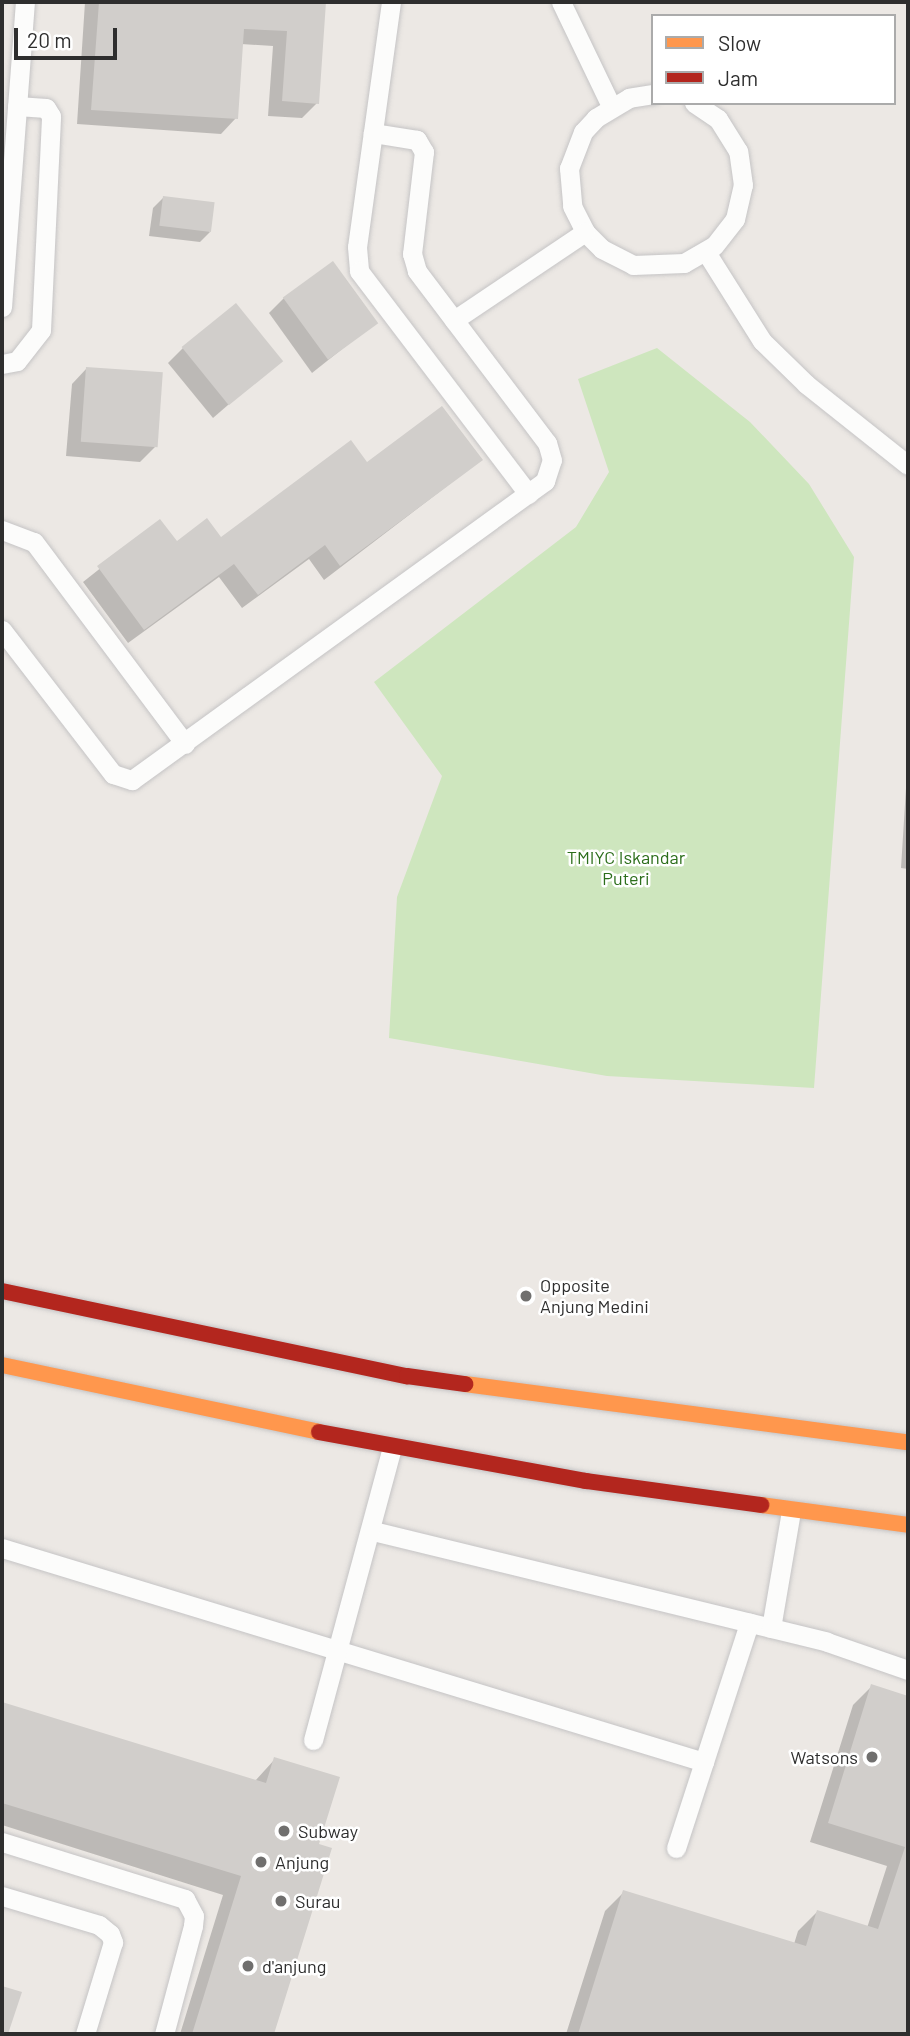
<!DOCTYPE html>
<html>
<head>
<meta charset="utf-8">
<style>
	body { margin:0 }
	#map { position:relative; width:910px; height:2036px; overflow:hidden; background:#ece8e4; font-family:Barlow,sans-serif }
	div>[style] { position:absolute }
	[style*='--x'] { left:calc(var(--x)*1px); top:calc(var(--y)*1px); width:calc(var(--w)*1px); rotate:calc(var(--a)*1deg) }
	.green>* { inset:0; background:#cee6be }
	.shadow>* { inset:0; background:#0003 }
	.building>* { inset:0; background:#d1cecb; transform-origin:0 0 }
	.roads { filter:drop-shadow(0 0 2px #c5c4c5) drop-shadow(0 0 2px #c5c4c5) }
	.lane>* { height:19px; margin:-9.5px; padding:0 9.5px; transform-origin:9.5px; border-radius:9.5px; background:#fcfcfb }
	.slow>* { height:16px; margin:-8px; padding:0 8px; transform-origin:8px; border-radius:8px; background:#ff974d }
	.jam>* { height:16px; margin:-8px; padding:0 8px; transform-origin:8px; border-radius:8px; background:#b3261e }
	.dots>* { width:19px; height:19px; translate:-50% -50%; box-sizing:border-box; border:4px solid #fff; border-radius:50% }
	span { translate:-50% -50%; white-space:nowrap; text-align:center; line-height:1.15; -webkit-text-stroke:5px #fff; paint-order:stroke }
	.park-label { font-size:18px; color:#2c6e1b }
	.poi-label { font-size:18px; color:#2e2e2e }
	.left { translate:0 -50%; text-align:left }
	.right { translate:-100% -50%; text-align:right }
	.frame { position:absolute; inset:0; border:4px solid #2e2e2e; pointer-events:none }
	.legend { position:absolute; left:651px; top:14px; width:245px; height:91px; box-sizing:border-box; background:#fff; border:2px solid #ababab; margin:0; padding:9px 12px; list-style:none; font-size:21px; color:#2e2e2e }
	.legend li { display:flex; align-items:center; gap:14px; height:35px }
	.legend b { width:35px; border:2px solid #ababab }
	.scale { position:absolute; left:14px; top:28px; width:103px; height:32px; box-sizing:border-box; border:4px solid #2e2e2e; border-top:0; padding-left:9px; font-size:21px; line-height:24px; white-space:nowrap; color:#2e2e2e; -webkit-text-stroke:5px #fff; paint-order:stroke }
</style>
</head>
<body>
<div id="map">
	<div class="green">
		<div style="clip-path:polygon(657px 348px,750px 422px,809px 484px,854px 557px,814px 1088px,607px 1076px,389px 1038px,397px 897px,442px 776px,374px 682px,576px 527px,609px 472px,578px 379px)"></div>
	</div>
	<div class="shadow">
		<div style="clip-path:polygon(85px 2px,324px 2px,317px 103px,302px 118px,268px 116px,273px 46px,241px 44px,236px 118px,221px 134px,77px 124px)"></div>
		<div style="clip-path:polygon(163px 198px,210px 232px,200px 242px,149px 236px,153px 208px)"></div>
		<div style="clip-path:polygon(284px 298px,376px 322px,312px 373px,269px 313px)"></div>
		<div style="clip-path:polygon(183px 348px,280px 360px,213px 418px,168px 363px)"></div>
		<div style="clip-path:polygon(87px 368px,155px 447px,140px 462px,66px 456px,72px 384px)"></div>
		<div style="clip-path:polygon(481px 460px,324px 580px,309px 559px,242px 608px,219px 577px,128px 643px,83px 582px,160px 521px,176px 543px,220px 539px,367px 465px)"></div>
		<div style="clip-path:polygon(908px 756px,908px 869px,901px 868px)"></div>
		<div style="clip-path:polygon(872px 1686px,908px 1697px,908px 2034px,566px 2034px,605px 1911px,624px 1892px,794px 1944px,798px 1931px,817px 1912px,867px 1928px,887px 1866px,810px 1842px,853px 1705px)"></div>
		<div style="clip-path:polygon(2px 1703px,255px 1781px,275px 1759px,317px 1845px,330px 1849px,272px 2034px,180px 2034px,223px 1895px,2px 1825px)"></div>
	</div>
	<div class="building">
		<div style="clip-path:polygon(99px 2px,326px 2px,319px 104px,282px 101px,287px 31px,244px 29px,238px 119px,91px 110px)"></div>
		<div style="left:163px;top:196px;width:52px;height:30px;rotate:7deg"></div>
		<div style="left:333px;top:261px;width:77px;height:62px;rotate:54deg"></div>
		<div style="left:236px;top:303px;width:75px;height:70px;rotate:51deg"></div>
		<div style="left:86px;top:367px;width:77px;height:75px;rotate:4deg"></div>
		<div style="clip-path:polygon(442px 406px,483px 460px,340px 566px,325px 545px,258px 595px,234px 564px,144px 630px,97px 566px,160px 519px,177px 541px,207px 518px,221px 537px,351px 440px,367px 462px)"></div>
		<div style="clip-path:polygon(871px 1684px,908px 1696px,908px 2034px,578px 2034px,623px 1890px,806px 1946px,817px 1910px,878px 1929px,905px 1847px,828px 1823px)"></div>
		<div style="clip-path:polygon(2px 1702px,266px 1783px,274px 1757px,340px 1777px,319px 1844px,332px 1848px,274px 2034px,192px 2034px,241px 1876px,2px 1803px)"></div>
		<div style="clip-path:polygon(2px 1986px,22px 1992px,8px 2034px,2px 2034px)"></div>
	</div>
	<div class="roads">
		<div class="lane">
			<div style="--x:391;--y:2;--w:247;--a:97.9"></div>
			<div style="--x:357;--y:247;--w:24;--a:85"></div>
			<div style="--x:359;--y:271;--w:280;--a:52.8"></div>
			<div style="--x:561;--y:2;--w:115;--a:64.3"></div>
			<div style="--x:653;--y:94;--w:24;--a:171"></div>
			<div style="--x:629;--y:98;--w:39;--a:149"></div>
			<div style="--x:596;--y:118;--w:19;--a:133"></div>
			<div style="--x:583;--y:132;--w:39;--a:111"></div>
			<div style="--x:569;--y:168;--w:38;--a:85"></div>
			<div style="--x:572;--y:206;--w:29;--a:63"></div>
			<div style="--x:585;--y:232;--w:24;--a:45"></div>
			<div style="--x:602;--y:249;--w:35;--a:27"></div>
			<div style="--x:633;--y:265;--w:51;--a:-2.2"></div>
			<div style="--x:684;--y:263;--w:34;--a:-30"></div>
			<div style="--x:714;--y:246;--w:34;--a:-52"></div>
			<div style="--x:735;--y:219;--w:35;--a:-77"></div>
			<div style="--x:743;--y:185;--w:34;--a:-98"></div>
			<div style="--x:738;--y:151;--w:38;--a:-122"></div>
			<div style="--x:718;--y:119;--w:29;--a:-146"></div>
			<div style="--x:706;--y:252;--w:105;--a:57.8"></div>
			<div style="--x:762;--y:341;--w:62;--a:44.3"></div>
			<div style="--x:806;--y:384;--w:130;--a:38.5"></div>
			<div style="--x:2;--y:307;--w:306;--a:-85.7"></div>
			<div style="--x:454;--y:320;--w:158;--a:-33.9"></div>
			<div style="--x:2;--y:364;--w:15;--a:-11"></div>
			<div style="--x:17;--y:361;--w:39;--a:-52"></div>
			<div style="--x:41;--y:330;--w:214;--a:-87.3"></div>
			<div style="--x:51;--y:116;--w:9;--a:-122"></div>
			<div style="--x:46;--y:108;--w:29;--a:-176"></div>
			<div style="--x:2;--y:530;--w:34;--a:21"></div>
			<div style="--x:34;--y:542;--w:252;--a:53.2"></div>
			<div style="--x:2;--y:630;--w:182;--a:52.4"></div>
			<div style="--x:113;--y:774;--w:20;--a:18"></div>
			<div style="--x:132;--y:780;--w:510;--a:-35.9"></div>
			<div style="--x:545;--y:481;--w:22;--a:-72"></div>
			<div style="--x:552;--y:460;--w:18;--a:-106"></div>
			<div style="--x:547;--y:443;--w:216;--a:-127.1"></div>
			<div style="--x:417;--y:271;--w:18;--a:-106"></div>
			<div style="--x:412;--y:254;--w:103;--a:-83.3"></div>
			<div style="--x:424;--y:152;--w:14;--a:-120"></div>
			<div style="--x:417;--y:140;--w:45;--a:-171"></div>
			<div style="--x:373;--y:1531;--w:467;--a:13.7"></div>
			<div style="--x:827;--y:1642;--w:86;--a:19.1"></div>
			<div style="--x:2;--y:1548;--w:734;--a:16.95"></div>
			<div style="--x:771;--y:1628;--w:119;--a:-80.3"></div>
			<div style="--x:313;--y:1740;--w:303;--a:-74.9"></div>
			<div style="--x:2;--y:1842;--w:192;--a:17.3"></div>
			<div style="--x:185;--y:1899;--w:19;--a:62"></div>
			<div style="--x:194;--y:1916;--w:10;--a:96"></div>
			<div style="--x:193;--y:1926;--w:112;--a:105"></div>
			<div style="--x:676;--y:1848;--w:237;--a:-72"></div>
			<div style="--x:2;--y:1896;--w:101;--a:16.6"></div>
			<div style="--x:99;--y:1925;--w:14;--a:39"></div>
			<div style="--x:110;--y:1934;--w:9;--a:69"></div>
			<div style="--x:113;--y:1942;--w:96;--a:106.9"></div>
		</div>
		<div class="slow">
			<div style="--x:2;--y:1365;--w:324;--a:11.9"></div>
			<div style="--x:465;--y:1384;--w:447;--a:7.5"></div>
			<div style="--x:761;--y:1505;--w:148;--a:7.7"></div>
		</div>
		<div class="jam">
			<div style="--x:2;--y:1291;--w:414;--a:11.9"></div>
			<div style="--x:407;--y:1376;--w:59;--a:7.9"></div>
			<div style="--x:319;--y:1432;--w:271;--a:10.4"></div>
			<div style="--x:586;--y:1481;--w:177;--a:7.8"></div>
		</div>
	</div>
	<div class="dots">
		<div style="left:526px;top:1296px;background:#706f6e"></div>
		<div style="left:872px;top:1757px;background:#706f6e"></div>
		<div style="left:284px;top:1831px;background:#706f6e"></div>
		<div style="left:261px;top:1862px;background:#706f6e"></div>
		<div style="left:281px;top:1901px;background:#706f6e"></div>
		<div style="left:248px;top:1966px;background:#706f6e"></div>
	</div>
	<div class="park-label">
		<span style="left:626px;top:868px">TMIYC Iskandar<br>Puteri</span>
	</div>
	<div class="poi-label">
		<span class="left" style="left:540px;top:1296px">Opposite<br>Anjung Medini</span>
		<span class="right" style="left:858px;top:1757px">Watsons</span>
		<span class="left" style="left:298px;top:1831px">Subway</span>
		<span class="left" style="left:275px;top:1862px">Anjung</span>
		<span class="left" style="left:295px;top:1901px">Surau</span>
		<span class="left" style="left:262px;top:1966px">d'anjung</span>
	</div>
	<div class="frame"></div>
	<ul class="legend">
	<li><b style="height:9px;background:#ff974d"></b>Slow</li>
	<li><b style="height:9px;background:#b3261e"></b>Jam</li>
	</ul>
	<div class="scale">20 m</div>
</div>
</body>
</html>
